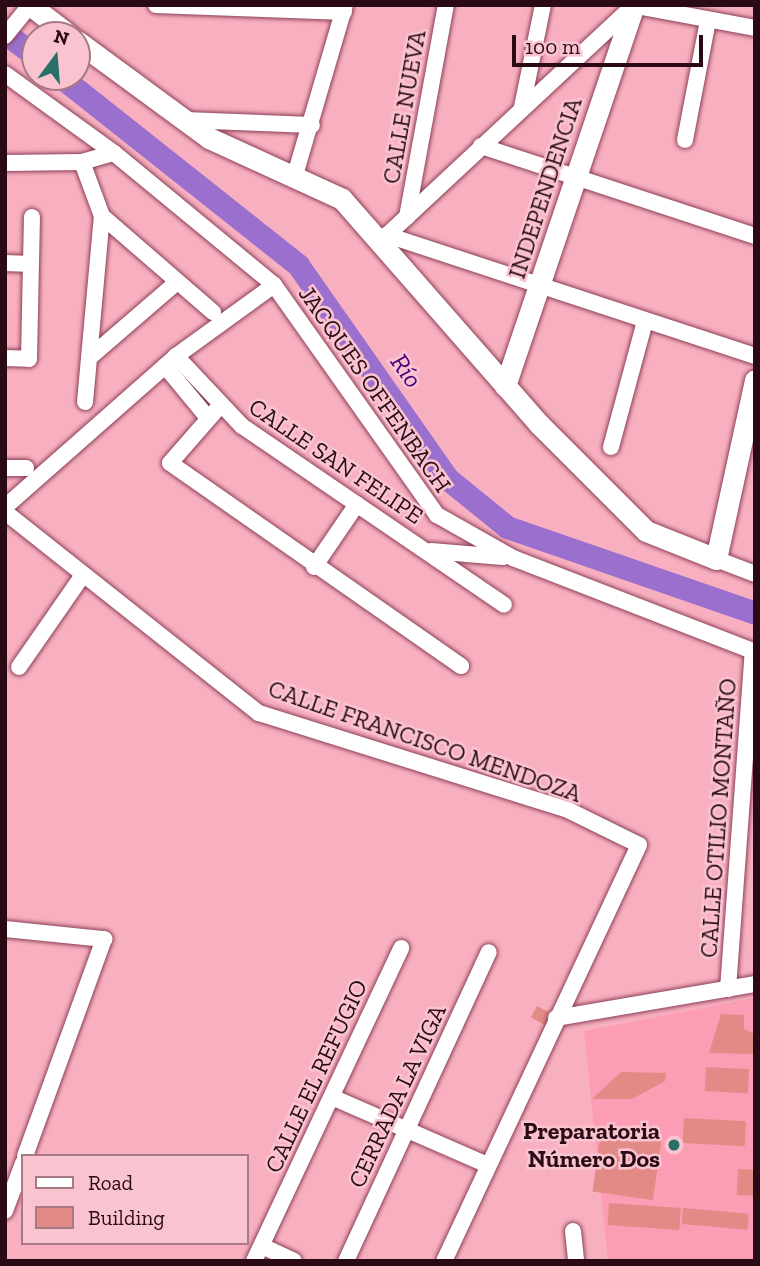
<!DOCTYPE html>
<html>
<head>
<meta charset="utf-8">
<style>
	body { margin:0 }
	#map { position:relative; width:760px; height:1266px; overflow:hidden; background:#f8b0c1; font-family:"Zilla Slab",serif }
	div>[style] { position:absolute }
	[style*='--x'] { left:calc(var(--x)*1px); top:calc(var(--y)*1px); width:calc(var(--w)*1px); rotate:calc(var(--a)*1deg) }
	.built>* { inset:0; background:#fc9cb5 }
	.river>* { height:23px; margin:-11.5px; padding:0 11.5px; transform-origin:11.5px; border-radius:11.5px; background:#9a6fcd }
	.building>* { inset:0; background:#e28b86; transform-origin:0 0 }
	.roads { filter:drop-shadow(0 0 2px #8d4056) drop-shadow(0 0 2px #8d4056) }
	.street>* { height:16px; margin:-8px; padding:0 8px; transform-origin:8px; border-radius:8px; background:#fff }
	.secondary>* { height:21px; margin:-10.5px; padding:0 10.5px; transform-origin:10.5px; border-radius:10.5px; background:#fff }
	.dots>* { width:19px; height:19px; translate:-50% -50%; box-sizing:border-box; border:4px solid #fac3d0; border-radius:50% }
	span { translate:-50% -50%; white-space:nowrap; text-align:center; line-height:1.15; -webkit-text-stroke:5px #fac3d0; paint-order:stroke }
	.street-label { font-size:24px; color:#2a0b15 }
	.poi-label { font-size:24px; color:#2a0b15; font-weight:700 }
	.right { translate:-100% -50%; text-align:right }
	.water-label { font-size:26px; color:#4a017c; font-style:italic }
	.frame { position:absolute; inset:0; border:7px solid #2a0b15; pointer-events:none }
	.legend { position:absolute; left:21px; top:1154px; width:228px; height:91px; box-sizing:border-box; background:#fac3d0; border:2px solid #a77985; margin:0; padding:9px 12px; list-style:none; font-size:21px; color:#2a0b15 }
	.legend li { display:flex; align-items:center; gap:14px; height:35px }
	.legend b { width:35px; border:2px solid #a77985 }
	.north { position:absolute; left:21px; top:21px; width:70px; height:70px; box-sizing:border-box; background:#fac3d0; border:2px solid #a77985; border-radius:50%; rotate:16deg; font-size:19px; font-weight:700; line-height:28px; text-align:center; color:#2a0b15 }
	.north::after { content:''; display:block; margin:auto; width:24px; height:32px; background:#286f66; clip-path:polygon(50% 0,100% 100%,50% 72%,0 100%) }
	.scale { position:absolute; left:512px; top:35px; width:191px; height:32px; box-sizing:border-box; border:4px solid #2a0b15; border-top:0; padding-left:9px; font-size:21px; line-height:24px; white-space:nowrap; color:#2a0b15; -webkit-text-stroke:5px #fac3d0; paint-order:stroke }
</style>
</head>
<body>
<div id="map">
	<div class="built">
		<div style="clip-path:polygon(755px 998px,755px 1261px,608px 1261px,584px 1031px)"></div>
	</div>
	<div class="river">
		<div style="--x:5;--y:33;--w:38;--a:37"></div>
		<div style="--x:61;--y:77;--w:303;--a:38.4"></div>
		<div style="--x:298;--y:265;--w:261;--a:55"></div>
		<div style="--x:448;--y:479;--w:76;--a:39.1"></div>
		<div style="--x:507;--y:527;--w:262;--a:19.1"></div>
	</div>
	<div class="building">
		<div style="left:537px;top:1006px;width:17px;height:13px;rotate:28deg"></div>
		<div style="clip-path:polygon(721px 1014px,744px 1015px,744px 1029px,754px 1034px,755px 1054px,709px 1053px)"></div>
		<div style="left:706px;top:1067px;width:43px;height:24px;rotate:3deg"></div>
		<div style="clip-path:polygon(621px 1072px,666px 1073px,665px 1081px,632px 1099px,592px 1099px)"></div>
		<div style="left:684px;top:1118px;width:62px;height:25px;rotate:3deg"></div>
		<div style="left:601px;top:1131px;width:61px;height:61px;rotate:8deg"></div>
		<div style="left:738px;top:1169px;width:17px;height:26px;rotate:3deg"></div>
		<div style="left:609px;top:1203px;width:72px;height:22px;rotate:4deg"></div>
		<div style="left:683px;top:1208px;width:66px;height:16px;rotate:5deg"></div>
	</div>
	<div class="roads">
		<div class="street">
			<div style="--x:156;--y:5;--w:188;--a:2.1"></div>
			<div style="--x:632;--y:5;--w:125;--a:10.6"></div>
			<div style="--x:5;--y:36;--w:40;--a:-51"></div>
			<div style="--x:5;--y:74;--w:135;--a:35.9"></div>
			<div style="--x:114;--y:153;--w:207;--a:39.5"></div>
			<div style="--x:274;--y:285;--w:282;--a:54.7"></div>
			<div style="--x:437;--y:515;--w:87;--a:29.5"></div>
			<div style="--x:513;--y:558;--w:260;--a:21.2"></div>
			<div style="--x:522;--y:107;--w:104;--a:-78.4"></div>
			<div style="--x:185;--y:120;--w:127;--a:2.3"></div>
			<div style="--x:685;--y:140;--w:122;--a:-79.1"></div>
			<div style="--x:481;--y:146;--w:288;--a:18.2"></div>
			<div style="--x:82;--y:162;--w:58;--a:69.7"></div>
			<div style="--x:102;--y:216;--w:147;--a:40.9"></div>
			<div style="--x:5;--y:163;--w:77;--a:-0.7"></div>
			<div style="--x:82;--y:162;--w:33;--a:-16"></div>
			<div style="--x:295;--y:175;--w:177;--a:-73.6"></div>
			<div style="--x:407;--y:217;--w:216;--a:-79.6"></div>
			<div style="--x:387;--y:235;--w:387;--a:18.2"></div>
			<div style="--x:382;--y:240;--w:342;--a:-43"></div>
			<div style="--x:5;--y:263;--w:26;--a:2"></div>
			<div style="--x:176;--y:356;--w:96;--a:46.7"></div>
			<div style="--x:242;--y:426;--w:317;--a:34.3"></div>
			<div style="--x:5;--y:358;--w:24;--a:2"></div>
			<div style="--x:29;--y:359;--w:142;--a:-88.8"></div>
			<div style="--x:89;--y:358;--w:116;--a:-40.8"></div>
			<div style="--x:165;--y:366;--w:67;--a:50.4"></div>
			<div style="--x:85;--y:402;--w:187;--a:-84.8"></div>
			<div style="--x:218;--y:408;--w:73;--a:131.1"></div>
			<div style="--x:170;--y:463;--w:355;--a:34.9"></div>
			<div style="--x:611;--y:447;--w:131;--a:-74.9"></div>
			<div style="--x:5;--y:468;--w:21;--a:0"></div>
			<div style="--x:5;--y:507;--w:228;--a:-41.4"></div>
			<div style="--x:176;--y:356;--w:121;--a:-35.9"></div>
			<div style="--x:5;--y:512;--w:324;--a:38.4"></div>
			<div style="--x:259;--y:713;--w:324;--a:17.4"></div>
			<div style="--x:568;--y:810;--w:79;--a:26.2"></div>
			<div style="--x:639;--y:845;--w:459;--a:115.1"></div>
			<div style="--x:431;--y:551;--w:72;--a:4.8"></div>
			<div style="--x:716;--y:559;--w:42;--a:21"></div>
			<div style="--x:314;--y:567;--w:76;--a:-55.7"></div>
			<div style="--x:19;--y:667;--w:112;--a:-55.2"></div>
			<div style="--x:5;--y:929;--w:100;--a:5.8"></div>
			<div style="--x:104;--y:939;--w:231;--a:110"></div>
			<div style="--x:728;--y:989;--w:339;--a:-85.8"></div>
			<div style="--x:556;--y:1018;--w:202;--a:-9.7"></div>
			<div style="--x:332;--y:1097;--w:170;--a:23.6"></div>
			<div style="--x:5;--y:1211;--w:51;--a:-69.4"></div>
			<div style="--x:573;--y:1231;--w:30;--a:84"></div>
			<div style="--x:262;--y:1246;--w:35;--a:25"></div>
			<div style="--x:254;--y:1261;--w:346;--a:-64.8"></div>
			<div style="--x:346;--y:1261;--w:340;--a:-65.2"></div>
		</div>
		<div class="secondary">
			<div style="--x:30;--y:5;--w:49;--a:37.6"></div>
			<div style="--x:77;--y:41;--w:164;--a:36.3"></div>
			<div style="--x:209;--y:138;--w:146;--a:24.6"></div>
			<div style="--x:342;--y:199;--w:299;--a:48.8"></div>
			<div style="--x:539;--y:424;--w:151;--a:45"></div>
			<div style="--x:646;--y:531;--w:75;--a:21.8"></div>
			<div style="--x:716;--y:559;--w:183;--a:-77.7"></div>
			<div style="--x:505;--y:386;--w:402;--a:-71.3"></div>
		</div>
	</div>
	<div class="dots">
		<div style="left:674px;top:1145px;background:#286f66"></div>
	</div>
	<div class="street-label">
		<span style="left:404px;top:107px;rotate:-80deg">CALLE NUEVA</span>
		<span style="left:545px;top:188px;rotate:-72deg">INDEPENDENCIA</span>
		<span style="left:375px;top:389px;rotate:55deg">JACQUES OFFENBACH</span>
		<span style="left:336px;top:461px;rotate:34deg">CALLE SAN FELIPE</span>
		<span style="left:425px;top:741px;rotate:19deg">CALLE FRANCISCO MENDOZA</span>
		<span style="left:718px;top:818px;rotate:-86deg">CALLE OTILIO MONTAÑO</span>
		<span style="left:316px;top:1076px;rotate:-65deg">CALLE EL REFUGIO</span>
		<span style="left:397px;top:1096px;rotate:-65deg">CERRADA LA VIGA</span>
	</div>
	<div class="poi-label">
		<span class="right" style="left:660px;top:1145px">Preparatoria<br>Número Dos</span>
	</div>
	<div class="water-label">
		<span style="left:406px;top:371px;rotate:55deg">Río</span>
	</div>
	<div class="frame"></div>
	<ul class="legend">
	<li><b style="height:9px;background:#fff"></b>Road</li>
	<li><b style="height:19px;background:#e28b86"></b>Building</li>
	</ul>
	<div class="north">N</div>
	<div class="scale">100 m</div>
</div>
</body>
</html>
